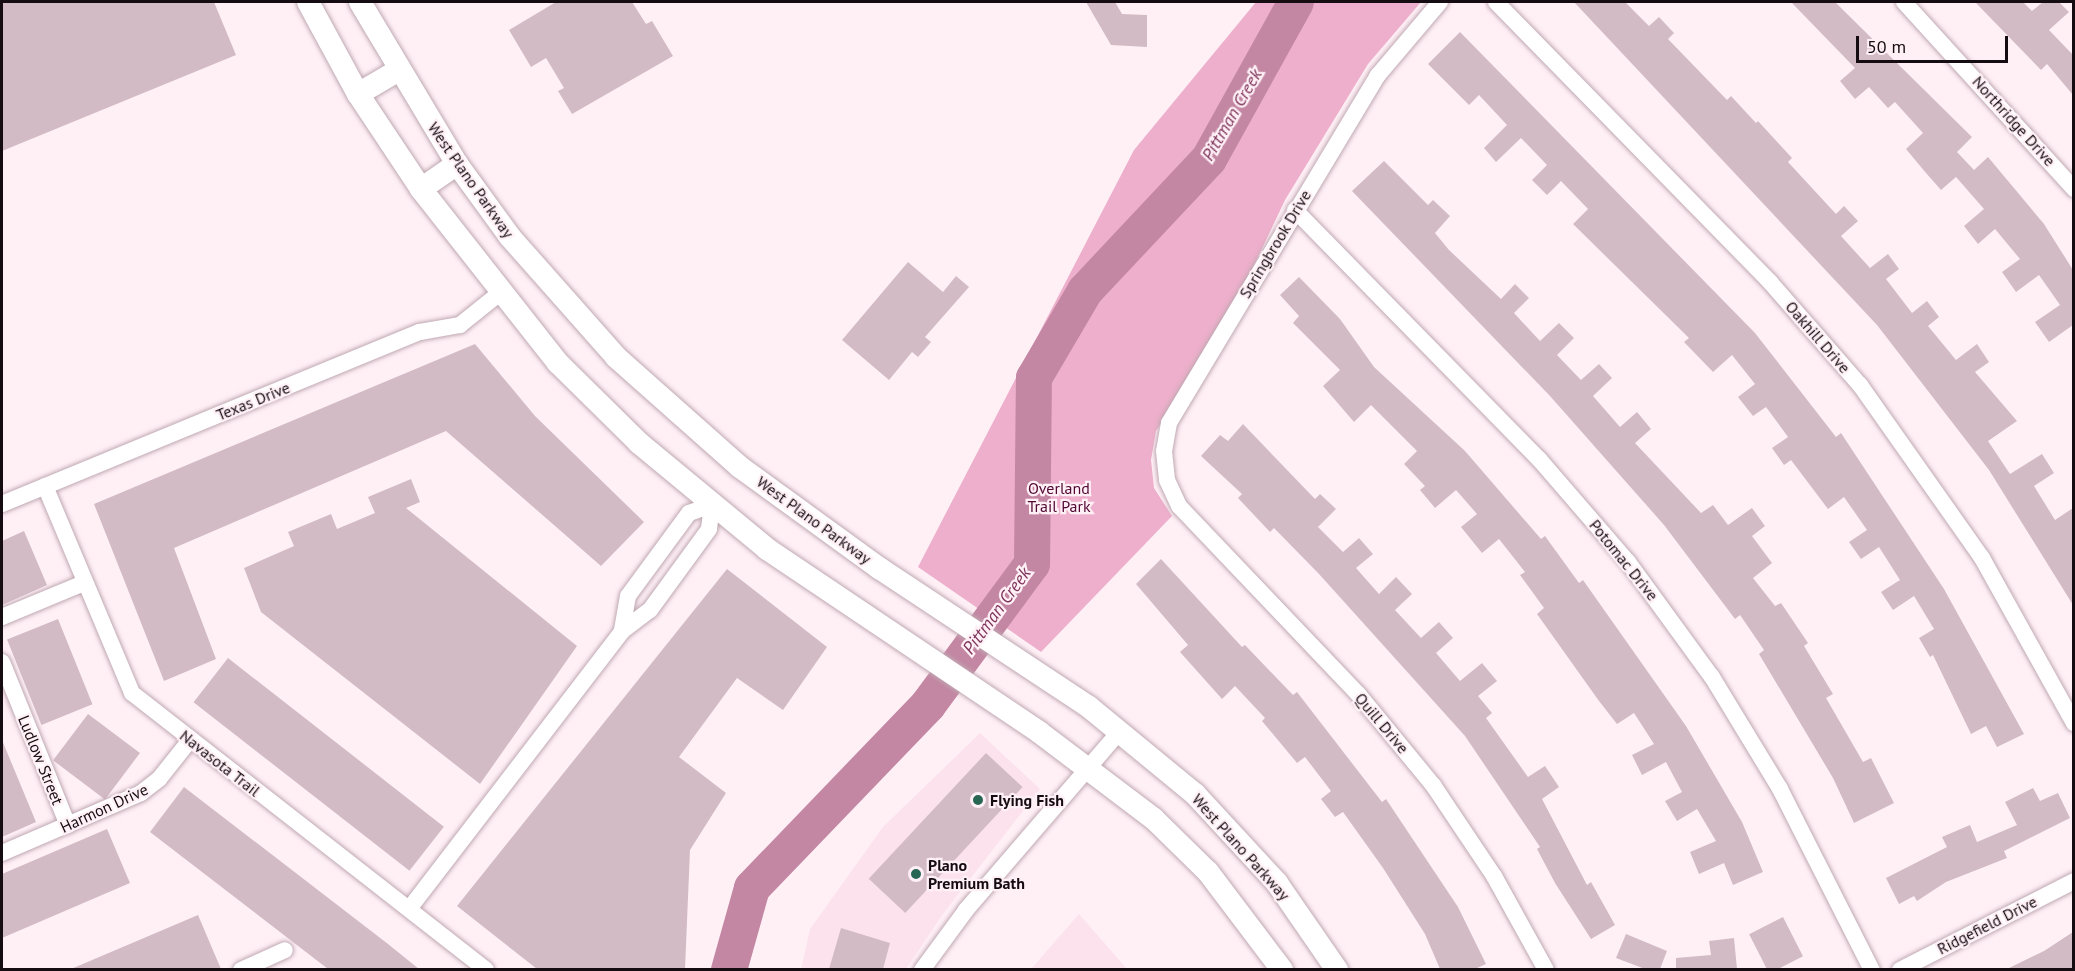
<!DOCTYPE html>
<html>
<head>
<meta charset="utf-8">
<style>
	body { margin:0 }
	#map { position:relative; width:2075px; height:971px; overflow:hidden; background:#fff0f6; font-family:"PT Sans",sans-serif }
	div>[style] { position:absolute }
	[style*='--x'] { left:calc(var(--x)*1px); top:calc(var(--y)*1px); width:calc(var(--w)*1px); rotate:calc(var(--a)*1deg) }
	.built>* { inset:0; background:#fce2ed }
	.green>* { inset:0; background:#edafcb }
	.river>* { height:36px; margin:-18px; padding:0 18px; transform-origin:18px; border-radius:18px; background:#c387a3 }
	.building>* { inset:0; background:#d3bbc5; transform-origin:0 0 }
	.roads { filter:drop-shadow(0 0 2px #c0a8b2) drop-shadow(0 0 2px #c0a8b2) }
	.minor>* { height:16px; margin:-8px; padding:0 8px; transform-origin:8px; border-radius:8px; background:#fff }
	.secondary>* { height:22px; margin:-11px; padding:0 11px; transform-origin:11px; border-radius:11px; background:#fff }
	.dots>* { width:16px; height:16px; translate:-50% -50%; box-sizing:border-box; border:3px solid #fff0f6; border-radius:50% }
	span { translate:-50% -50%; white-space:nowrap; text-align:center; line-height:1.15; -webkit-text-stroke:4.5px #fff0f6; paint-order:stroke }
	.street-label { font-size:16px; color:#140c10 }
	.park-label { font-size:16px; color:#510834 }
	.poi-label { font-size:16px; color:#140c10; font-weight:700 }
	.left { translate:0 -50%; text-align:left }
	.water-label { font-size:18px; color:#7f355c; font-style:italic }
	.frame { position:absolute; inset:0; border:3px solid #140c10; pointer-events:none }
	.scale { position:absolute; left:1856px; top:36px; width:152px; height:27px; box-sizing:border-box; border:3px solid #140c10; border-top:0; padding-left:8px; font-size:18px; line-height:21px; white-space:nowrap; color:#140c10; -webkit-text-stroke:4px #fff0f6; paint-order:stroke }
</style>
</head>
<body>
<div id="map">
	<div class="built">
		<div style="clip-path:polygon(980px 733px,1040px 789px,943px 914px,906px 969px,801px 970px,810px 929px,883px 827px)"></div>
		<div style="clip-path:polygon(1079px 914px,1127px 969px,1031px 969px)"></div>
	</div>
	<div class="green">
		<div style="clip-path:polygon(1256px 2px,1421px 2px,1368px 64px,1285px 200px,1221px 335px,1156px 431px,1151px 460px,1154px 488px,1172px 516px,1041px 652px,918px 567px,1134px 150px)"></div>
	</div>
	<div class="river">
		<div style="--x:729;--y:970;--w:85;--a:-74.3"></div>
		<div style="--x:752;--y:888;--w:254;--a:-46.1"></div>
		<div style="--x:928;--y:705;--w:175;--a:-53.6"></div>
		<div style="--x:1032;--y:564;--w:186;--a:-89.4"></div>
		<div style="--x:1034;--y:378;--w:101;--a:-59.6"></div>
		<div style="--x:1085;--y:291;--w:181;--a:-46.8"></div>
		<div style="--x:1209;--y:159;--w:179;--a:-61"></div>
	</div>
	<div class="building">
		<div style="clip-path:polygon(2px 2px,214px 2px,236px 55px,2px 151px)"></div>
		<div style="clip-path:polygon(556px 2px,632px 2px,646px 24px,652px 21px,673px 56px,572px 114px,558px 91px,564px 88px,546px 58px,531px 67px,509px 30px)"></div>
		<div style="clip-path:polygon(1086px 2px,1115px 2px,1122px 14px,1147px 15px,1147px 47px,1111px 45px)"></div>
		<div style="clip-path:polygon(1574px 2px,1625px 2px,1649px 26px,1659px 17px,1674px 33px,1668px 39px,1727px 100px,1731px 96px,1756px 123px,1758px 121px,1792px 158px,1788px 162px,1836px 214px,1844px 206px,1858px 221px,1841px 236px,1870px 268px,1888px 254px,1899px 269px,1886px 279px,1912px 313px,1927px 301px,1939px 317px,1928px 326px,1956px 360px,1977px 344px,1989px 362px,1975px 372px,2017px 421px,1988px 441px,2010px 474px,2042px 454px,2054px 473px,2034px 486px,2055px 520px,2073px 508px,2073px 605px,1989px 470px,1877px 325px)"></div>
		<div style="clip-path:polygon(1791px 2px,1835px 2px,1972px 137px,1957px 152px,1974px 170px,1988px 157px,2044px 224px,2073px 270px,2073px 325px,2049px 342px,2035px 322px,2060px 305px,2039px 275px,2016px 292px,2002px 272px,2020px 259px,1995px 229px,1978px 244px,1964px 226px,1984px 209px,1956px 177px,1941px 190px,1926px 173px,1906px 149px,1923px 133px,1895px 102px,1888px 108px,1869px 87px,1855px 99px,1840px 81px,1855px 68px)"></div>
		<div style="clip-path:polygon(1975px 2px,2023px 2px,2032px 11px,2043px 2px,2059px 2px,2069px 12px,2049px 30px,2073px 55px,2073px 95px,2047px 64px,2041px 70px)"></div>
		<div style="clip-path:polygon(1460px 32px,1755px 333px,1836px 437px,1841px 433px,1944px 589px,2024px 734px,1997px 747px,1986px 726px,1971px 734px,1933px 655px,1930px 657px,1919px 638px,1934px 629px,1914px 596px,1893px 610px,1881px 592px,1900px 580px,1879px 547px,1861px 559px,1849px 542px,1867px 530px,1844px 497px,1828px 509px,1791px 460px,1784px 465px,1772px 448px,1788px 437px,1766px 407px,1753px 416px,1738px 397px,1755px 384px,1732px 355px,1713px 372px,1684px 342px,1689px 338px,1573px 224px,1588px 209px,1561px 181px,1547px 195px,1532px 180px,1547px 165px,1521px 138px,1496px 162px,1484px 148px,1507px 125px,1479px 95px,1469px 105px,1428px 64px)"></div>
		<div style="clip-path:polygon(1384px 161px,1428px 205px,1433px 200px,1450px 216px,1435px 233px,1449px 250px,1501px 299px,1515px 284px,1529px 298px,1514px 313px,1540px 341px,1559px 323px,1574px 338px,1557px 355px,1581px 380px,1599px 364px,1612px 378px,1593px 396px,1620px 427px,1637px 412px,1651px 429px,1635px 443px,1701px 513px,1713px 505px,1728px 525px,1752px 508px,1765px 526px,1752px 536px,1772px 563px,1753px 578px,1775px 606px,1781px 603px,1808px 643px,1804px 646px,1833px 694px,1826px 698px,1863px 762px,1871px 758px,1894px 803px,1854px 823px,1833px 778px,1759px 654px,1764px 650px,1740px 615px,1735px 619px,1664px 525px,1550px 396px,1352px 191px)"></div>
		<div style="clip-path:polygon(908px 262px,943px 292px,956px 276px,969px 287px,925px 337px,931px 342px,918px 357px,912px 352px,889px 380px,842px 340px)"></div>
		<div style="clip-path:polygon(1299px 277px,1340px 319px,1374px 367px,1465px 451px,1541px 539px,1545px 536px,1579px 583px,1583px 580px,1686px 726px,1742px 822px,1763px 872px,1733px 885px,1724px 863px,1699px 874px,1690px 852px,1716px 841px,1697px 809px,1677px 821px,1665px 801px,1682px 792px,1666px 762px,1642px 775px,1632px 755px,1654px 744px,1634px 713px,1617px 724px,1599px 701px,1537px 614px,1544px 608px,1520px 575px,1525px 572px,1499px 539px,1482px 553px,1461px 527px,1477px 514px,1456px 490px,1435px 508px,1420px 490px,1425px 486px,1404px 464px,1417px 451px,1371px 405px,1354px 422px,1323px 386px,1340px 370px,1293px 323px,1299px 316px,1280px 295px)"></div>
		<div style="clip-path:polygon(475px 344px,535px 416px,644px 522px,601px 566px,446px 431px,174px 548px,216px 659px,164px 681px,94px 504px)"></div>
		<div style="clip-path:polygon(1243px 424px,1315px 499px,1320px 494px,1336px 509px,1318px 527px,1343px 552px,1359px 538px,1373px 554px,1356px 568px,1379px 594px,1396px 577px,1412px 594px,1395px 610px,1421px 638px,1439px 622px,1453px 638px,1436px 653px,1460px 681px,1482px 663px,1497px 681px,1478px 696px,1492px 713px,1486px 718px,1528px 777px,1545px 766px,1559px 787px,1542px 799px,1587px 885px,1591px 882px,1615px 925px,1591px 939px,1555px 883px,1537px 849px,1540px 847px,1465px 736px,1319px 574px,1274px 528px,1270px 532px,1238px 498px,1242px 494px,1201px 456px,1220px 435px,1228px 441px)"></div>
		<div style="clip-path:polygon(411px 479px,420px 502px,406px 508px,577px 646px,480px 784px,261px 612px,244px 568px,294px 546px,288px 532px,331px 514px,337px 529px,375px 513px,368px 497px)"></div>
		<div style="clip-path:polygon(24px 531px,47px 585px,2px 605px,2px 541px)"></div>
		<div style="clip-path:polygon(1161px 559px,1242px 647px,1245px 645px,1293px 695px,1297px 692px,1382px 802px,1386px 799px,1458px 907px,1486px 964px,1475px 969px,1440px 969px,1425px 934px,1383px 868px,1343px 812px,1335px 817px,1321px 799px,1331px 791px,1305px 757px,1297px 763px,1262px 721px,1265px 718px,1235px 686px,1222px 699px,1180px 652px,1188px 645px,1136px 584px)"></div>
		<div style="clip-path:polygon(727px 569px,827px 647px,783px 710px,737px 678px,679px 757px,726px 793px,690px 850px,685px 969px,537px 969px,457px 906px)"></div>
		<div style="left:58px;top:619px;width:92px;height:55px;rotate:68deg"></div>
		<div style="left:228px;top:658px;width:274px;height:56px;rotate:38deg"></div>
		<div style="left:88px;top:714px;width:65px;height:58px;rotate:37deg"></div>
		<div style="clip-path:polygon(2px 740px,36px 822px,2px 837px)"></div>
		<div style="left:986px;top:753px;width:50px;height:172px;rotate:43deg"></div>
		<div style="clip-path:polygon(184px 787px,388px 944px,419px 969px,328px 969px,150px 832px)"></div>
		<div style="clip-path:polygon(2033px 788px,2040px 801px,2058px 793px,2070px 818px,2004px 851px,2007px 858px,1946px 882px,1917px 901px,1914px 896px,1899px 904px,1886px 878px,1947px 847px,1942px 837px,1970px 825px,1977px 842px,2017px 825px,2005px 802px)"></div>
		<div style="clip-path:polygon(107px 829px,130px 883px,2px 938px,2px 874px)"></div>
		<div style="clip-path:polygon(198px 915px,221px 969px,71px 969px)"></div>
		<div style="left:1783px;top:917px;width:44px;height:38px;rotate:63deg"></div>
		<div style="clip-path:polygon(841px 928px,890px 943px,883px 969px,829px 969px)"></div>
		<div style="clip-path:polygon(2073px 932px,2073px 969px,2007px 969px,2044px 951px)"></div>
		<div style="clip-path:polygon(1626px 934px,1667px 951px,1660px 969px,1645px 969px,1616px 958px)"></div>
		<div style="clip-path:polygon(1734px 938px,1737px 969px,1676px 969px,1676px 958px,1711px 955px,1709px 941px)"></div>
	</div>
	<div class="roads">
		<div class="minor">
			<div style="--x:1440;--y:2;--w:96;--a:130.3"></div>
			<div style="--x:1378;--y:75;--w:406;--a:121"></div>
			<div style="--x:1169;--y:423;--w:28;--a:100"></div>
			<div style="--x:1164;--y:451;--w:29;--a:84"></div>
			<div style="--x:1167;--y:480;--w:29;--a:65"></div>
			<div style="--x:1179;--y:506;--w:261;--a:46.4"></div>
			<div style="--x:1359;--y:695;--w:117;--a:50.6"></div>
			<div style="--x:1433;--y:785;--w:110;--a:56.2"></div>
			<div style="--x:1494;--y:876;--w:107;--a:61"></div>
			<div style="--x:1496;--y:2;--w:392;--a:45.6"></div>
			<div style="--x:1770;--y:282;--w:137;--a:48.9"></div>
			<div style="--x:1860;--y:385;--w:212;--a:54.8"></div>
			<div style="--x:1982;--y:558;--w:189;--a:60.9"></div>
			<div style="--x:1904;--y:2;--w:253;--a:47.7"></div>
			<div style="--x:1295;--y:210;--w:349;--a:45.6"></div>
			<div style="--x:1539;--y:459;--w:136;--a:49.2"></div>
			<div style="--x:1628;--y:562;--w:142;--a:53.9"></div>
			<div style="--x:1712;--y:677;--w:131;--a:58.7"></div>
			<div style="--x:1780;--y:789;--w:203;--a:63.1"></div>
			<div style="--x:45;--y:486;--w:225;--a:67.2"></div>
			<div style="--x:132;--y:693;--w:449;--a:38"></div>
			<div style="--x:2;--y:504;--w:452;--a:-22.4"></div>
			<div style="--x:420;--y:332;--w:41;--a:-9.9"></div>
			<div style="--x:460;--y:325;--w:51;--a:-38.7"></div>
			<div style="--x:2;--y:617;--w:89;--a:-22.5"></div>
			<div style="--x:2;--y:662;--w:176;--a:68"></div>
			<div style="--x:2;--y:853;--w:151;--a:-23.3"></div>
			<div style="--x:141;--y:793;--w:23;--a:-38"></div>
			<div style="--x:159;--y:779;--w:50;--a:-51.5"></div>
			<div style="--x:409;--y:909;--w:350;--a:-52.5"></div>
			<div style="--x:622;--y:631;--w:35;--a:-37"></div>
			<div style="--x:650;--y:610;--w:100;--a:-53.9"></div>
			<div style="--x:709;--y:529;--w:24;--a:-83"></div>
			<div style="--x:712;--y:505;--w:24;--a:161"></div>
			<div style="--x:689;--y:513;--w:103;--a:126.3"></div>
			<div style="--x:628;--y:596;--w:36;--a:100"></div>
			<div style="--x:241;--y:970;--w:48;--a:-24.4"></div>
			<div style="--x:922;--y:970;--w:74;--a:-53.7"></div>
			<div style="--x:966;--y:910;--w:236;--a:-49.3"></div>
			<div style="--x:1900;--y:970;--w:195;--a:-27.1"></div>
		</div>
		<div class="secondary">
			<div style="--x:308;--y:2;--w:105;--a:61.5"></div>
			<div style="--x:358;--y:94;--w:114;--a:56.4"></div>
			<div style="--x:421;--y:189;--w:221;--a:51.8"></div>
			<div style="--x:558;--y:363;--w:114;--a:44.6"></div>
			<div style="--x:639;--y:443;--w:166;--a:39.6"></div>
			<div style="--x:767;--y:549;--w:328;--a:33.9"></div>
			<div style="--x:1039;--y:732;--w:144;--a:37.1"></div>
			<div style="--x:1154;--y:819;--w:76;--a:44.5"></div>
			<div style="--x:1208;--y:872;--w:123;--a:52.9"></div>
			<div style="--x:360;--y:2;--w:189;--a:59.1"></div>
			<div style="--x:457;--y:164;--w:90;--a:54"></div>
			<div style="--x:510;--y:237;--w:160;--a:48.5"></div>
			<div style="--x:616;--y:357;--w:166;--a:41.6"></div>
			<div style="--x:740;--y:467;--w:172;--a:36"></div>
			<div style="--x:879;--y:568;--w:252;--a:33.5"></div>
			<div style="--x:1089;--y:707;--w:137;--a:39.4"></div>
			<div style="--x:1195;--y:794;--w:121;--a:47.3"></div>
			<div style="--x:1277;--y:883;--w:106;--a:55.4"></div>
			<div style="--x:358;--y:94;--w:45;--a:-30.5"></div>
			<div style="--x:421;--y:189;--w:44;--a:-34.8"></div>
		</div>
	</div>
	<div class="dots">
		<div style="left:978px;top:800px;background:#276653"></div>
		<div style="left:916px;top:874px;background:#276653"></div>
	</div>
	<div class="street-label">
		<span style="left:2014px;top:121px;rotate:48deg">Northridge Drive</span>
		<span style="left:471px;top:180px;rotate:55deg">West Plano Parkway</span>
		<span style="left:1275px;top:244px;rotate:-59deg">Springbrook Drive</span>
		<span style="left:1818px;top:337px;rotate:49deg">Oakhill Drive</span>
		<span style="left:253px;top:401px;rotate:-22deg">Texas Drive</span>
		<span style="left:814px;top:520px;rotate:36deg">West Plano Parkway</span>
		<span style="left:1624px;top:560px;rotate:51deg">Potomac Drive</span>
		<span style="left:1382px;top:723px;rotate:50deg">Quill Drive</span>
		<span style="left:41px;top:760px;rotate:68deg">Ludlow Street</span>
		<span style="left:220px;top:763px;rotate:38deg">Navasota Trail</span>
		<span style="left:104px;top:808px;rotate:-25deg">Harmon Drive</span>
		<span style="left:1241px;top:847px;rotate:48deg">West Plano Parkway</span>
		<span style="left:1987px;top:925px;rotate:-27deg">Ridgefield Drive</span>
	</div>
	<div class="park-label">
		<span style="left:1059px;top:497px">Overland<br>Trail Park</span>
	</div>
	<div class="poi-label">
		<span class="left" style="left:990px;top:800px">Flying Fish</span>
		<span class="left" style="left:928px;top:874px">Plano<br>Premium Bath</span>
	</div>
	<div class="water-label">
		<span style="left:1232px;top:115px;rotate:-60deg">Pittman Creek</span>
		<span style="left:997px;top:611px;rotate:-54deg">Pittman Creek</span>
	</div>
	<div class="frame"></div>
	<div class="scale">50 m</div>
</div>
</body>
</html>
